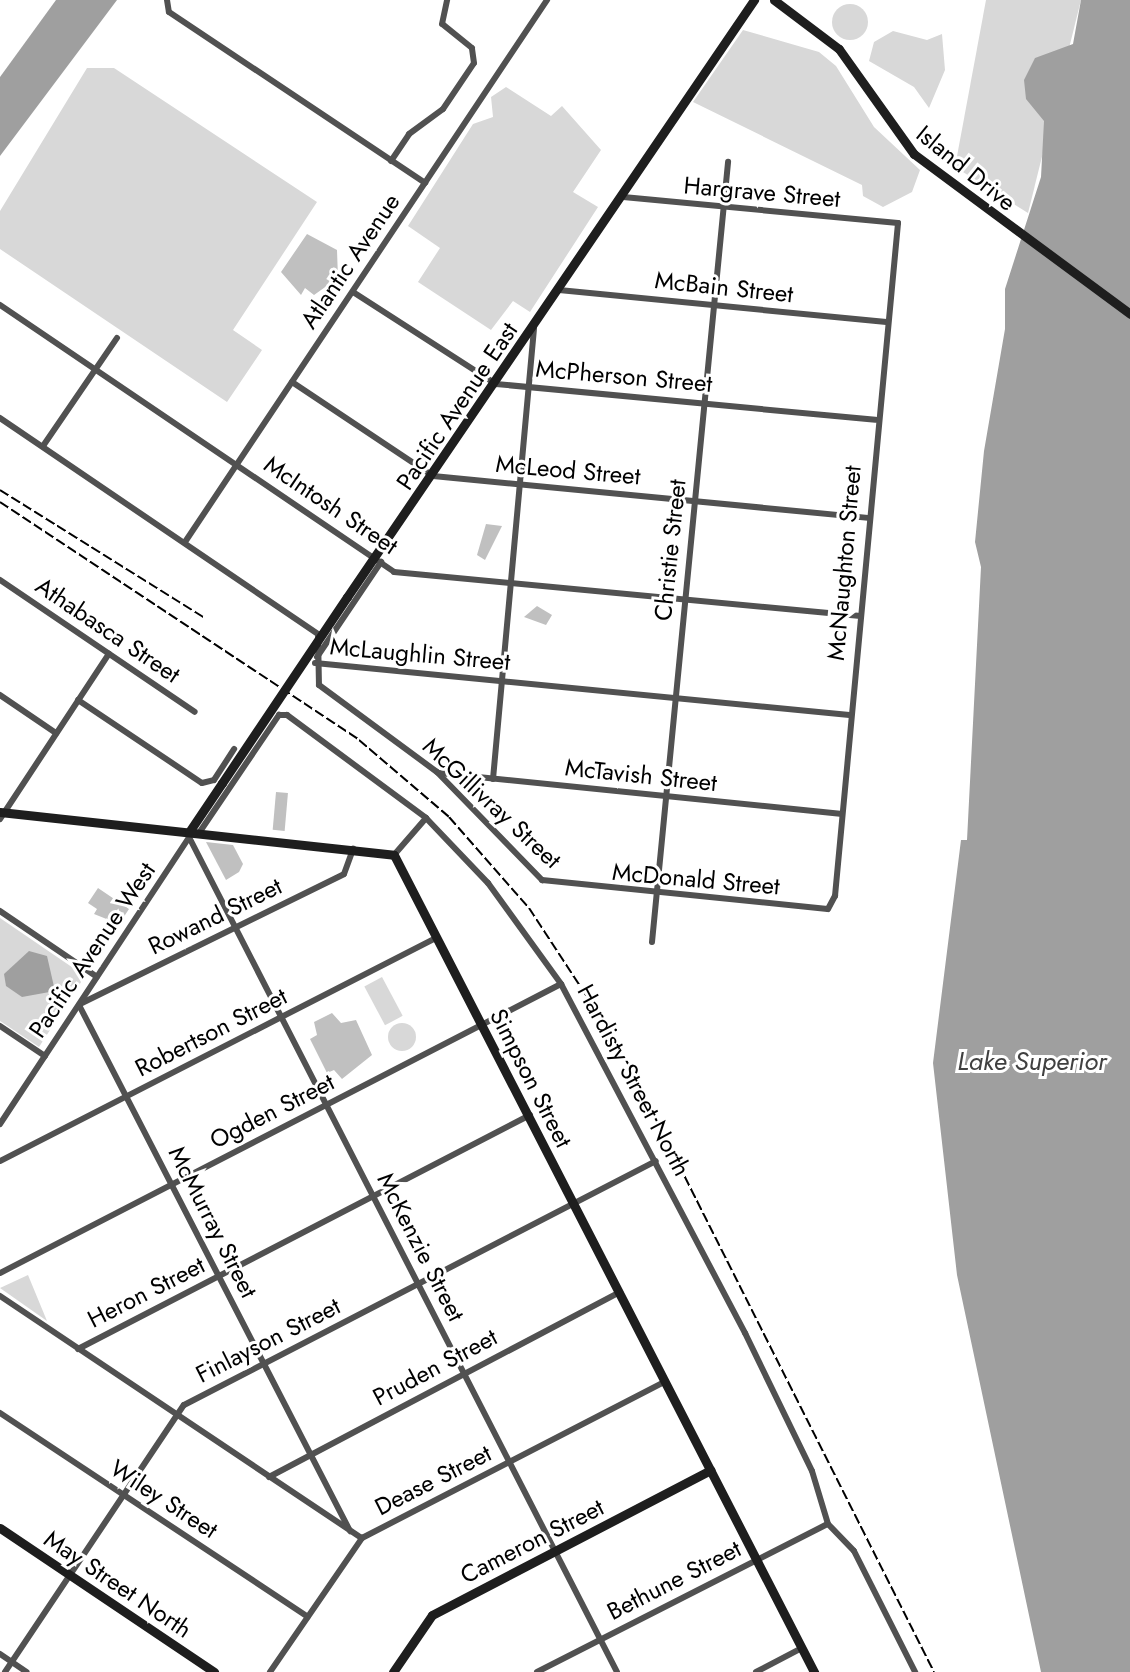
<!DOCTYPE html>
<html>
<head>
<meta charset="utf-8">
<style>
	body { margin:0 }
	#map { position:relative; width:1130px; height:1672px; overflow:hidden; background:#fff; font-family:Jost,sans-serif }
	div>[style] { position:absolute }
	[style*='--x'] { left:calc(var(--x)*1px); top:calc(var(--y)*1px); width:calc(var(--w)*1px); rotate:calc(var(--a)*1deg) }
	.green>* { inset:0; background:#d8d8d8; transform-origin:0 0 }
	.round { border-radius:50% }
	.water>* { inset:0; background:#9f9f9f }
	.building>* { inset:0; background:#c0c0c0; transform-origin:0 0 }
	.street>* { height:6px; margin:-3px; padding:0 3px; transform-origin:3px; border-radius:3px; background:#515151 }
	.secondary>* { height:9px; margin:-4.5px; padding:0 4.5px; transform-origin:4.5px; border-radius:4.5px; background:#1e1e1e }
	.rail>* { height:2px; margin-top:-1px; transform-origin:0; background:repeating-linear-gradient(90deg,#000 0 10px,transparent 0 13.5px) }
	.secondary-bridge>* { height:9px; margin:-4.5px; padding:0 4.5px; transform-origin:4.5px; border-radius:4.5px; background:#1e1e1e }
	span { translate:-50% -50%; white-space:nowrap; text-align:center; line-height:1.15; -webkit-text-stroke:6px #fff; paint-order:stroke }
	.street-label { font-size:24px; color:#000 }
	.water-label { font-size:26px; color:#404040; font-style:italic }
</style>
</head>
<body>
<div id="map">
	<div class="green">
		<div style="clip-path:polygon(986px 0,1081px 0,1028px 213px,955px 167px)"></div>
		<div class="round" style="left:832px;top:4px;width:36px;height:36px"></div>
		<div style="clip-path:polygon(743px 30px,819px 52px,836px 66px,874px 127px,920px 170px,912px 192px,883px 207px,863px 196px,862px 185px,693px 102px)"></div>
		<div style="clip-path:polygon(893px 31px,927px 40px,942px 34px,945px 70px,929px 108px,914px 87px,869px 61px,874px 42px)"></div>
		<div style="clip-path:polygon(87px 68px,114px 68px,317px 202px,233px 330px,262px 350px,227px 402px,0 249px,0 211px)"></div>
		<div style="clip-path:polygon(506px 87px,551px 116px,562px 106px,601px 150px,573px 192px,598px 207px,530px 312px,513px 301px,491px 330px,418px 282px,440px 248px,408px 226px,473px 124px,493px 117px,491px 97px)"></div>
		<div style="clip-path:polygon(0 918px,85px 976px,39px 1047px,0 1021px)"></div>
		<div style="left:382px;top:977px;width:44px;height:20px;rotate:62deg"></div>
		<div class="round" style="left:388px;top:1023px;width:28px;height:28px"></div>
		<div style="clip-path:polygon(28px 1275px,47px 1321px,0 1288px)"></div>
	</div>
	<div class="water">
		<div style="clip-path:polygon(56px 0,117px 0,0 156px,0 77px)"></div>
		<div style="clip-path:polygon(1081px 0,1130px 0,1130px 1672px,1041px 1672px,957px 1275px,933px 1063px,961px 840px,967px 840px,981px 567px,975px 542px,984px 451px,1005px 329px,1005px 289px,1041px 177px,1044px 121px,1026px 99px,1024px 80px,1035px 58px,1073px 44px)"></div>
		<div style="clip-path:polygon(29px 951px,47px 956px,55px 991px,22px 997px,6px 986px,4px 974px)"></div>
	</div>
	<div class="building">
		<div style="clip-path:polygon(307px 234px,337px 250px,338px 278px,314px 295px,305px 288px,301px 295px,281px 272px)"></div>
		<div style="clip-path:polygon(486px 524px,502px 526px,485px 560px,477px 555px)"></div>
		<div style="clip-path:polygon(537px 606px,552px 615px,546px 625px,524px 617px)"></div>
		<div style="left:276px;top:792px;width:12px;height:38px;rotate:5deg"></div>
		<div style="clip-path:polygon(206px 842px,233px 845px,243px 864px,239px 872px,226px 880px)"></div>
		<div style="clip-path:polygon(98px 888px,129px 909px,119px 924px,94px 914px,97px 909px,88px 903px)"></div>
		<div style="clip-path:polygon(332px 1013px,341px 1023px,356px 1020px,372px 1055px,342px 1079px,334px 1070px,327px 1073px,310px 1039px,317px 1035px,314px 1022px)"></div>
	</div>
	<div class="street">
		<div style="--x:167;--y:0;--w:12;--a:81"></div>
		<div style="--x:169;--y:12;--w:308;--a:33.7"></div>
		<div style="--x:391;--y:161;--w:32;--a:-56"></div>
		<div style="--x:409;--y:134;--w:42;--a:-36.3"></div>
		<div style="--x:443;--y:109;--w:55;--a:-56"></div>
		<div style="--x:474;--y:63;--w:15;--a:-98"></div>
		<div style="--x:472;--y:48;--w:38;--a:-141"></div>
		<div style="--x:442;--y:24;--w:25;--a:-78"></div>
		<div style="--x:559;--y:290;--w:329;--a:5.6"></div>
		<div style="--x:353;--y:292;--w:170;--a:32.8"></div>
		<div style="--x:496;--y:384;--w:381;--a:5.4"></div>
		<div style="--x:0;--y:305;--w:476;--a:34.1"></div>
		<div style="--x:394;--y:572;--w:466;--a:5.4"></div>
		<div style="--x:292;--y:382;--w:169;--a:33.7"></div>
		<div style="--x:433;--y:476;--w:437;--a:5.5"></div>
		<div style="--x:0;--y:418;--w:384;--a:34.2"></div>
		<div style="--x:318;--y:634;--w:51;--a:88.9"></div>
		<div style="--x:319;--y:685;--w:147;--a:36.4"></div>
		<div style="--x:437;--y:772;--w:151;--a:45.8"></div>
		<div style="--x:542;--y:880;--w:287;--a:5.8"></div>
		<div style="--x:828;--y:909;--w:15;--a:-62"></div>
		<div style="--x:835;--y:896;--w:676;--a:-84.65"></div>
		<div style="--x:898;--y:223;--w:276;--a:-174.6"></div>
		<div style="--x:43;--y:446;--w:131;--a:-55.6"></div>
		<div style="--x:185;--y:542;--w:652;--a:-56.26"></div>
		<div style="--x:0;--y:580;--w:235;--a:34.1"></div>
		<div style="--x:317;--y:657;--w:115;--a:-56"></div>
		<div style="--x:315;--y:663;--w:537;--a:5.56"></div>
		<div style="--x:0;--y:695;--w:68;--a:34.2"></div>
		<div style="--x:78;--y:700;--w:149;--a:33.8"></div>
		<div style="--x:202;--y:783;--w:12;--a:-14"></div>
		<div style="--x:214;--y:780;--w:37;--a:-57"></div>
		<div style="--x:439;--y:773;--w:403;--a:5.8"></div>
		<div style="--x:493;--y:779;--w:453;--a:-84.8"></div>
		<div style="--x:0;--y:819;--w:198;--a:-56.6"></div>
		<div style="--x:199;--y:833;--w:143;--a:-55.9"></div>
		<div style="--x:279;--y:715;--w:8;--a:0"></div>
		<div style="--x:287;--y:715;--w:173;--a:36.5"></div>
		<div style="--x:426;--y:818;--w:90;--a:46.4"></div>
		<div style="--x:488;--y:883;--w:125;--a:54.1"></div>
		<div style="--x:561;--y:984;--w:395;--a:62.2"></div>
		<div style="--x:745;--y:1333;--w:153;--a:64.1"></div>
		<div style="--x:812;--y:1471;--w:55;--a:73.2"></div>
		<div style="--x:828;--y:1524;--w:37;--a:46"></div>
		<div style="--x:854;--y:1551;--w:136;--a:63.2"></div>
		<div style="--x:190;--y:839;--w:936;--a:62.86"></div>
		<div style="--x:394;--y:855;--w:49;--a:-49.1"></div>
		<div style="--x:0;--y:911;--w:117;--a:34.2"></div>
		<div style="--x:652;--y:942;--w:784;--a:-84.43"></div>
		<div style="--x:80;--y:1004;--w:294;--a:-26.2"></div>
		<div style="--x:344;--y:874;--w:27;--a:-70"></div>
		<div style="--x:79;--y:1005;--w:592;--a:62.74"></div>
		<div style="--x:0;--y:1026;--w:54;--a:33.7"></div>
		<div style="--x:0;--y:1124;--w:344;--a:-56.6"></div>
		<div style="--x:0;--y:1161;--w:491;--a:-27.1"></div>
		<div style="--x:0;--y:1273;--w:631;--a:-27.26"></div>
		<div style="--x:0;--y:1296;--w:435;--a:33.8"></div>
		<div style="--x:78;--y:1349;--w:509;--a:-27.37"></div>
		<div style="--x:0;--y:1413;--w:369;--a:33.5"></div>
		<div style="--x:269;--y:1477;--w:397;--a:-27.8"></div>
		<div style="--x:0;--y:1654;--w:32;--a:34"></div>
		<div style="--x:5;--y:1672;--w:321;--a:-56.2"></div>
		<div style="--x:184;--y:1405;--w:531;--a:-27.34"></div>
		<div style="--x:270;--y:1672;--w:163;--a:-55.5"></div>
		<div style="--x:362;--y:1538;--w:342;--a:-27.3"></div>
		<div style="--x:537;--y:1672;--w:326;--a:-27"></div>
		<div style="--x:756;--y:1672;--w:52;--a:-27.6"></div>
	</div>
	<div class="secondary">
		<div style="--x:774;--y:0;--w:81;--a:37"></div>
		<div style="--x:839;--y:49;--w:129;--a:54.5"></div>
		<div style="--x:914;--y:154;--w:269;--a:36.5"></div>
		<div style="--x:347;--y:597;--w:723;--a:-55.72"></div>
		<div style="--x:0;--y:812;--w:396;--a:6.2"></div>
		<div style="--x:394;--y:855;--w:919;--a:62.79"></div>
		<div style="--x:189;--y:832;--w:59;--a:-56"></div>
		<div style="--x:0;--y:1528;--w:258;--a:33.9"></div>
		<div style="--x:393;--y:1672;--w:69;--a:-55.6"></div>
		<div style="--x:432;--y:1615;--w:314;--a:-27.5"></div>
	</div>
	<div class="rail">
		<div style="--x:0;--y:490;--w:242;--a:32"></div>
		<div style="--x:0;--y:502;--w:431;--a:33.5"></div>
		<div style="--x:359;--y:740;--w:118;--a:40.5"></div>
		<div style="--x:449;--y:817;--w:121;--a:48.7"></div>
		<div style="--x:529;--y:908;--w:163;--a:56.8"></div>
		<div style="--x:618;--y:1044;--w:703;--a:63.29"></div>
	</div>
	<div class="secondary-bridge">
		<div style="--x:222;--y:783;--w:224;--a:-56.1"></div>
	</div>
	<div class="street-label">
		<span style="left:966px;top:168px;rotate:39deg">Island Drive</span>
		<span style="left:762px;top:192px;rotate:5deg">Hargrave Street</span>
		<span style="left:350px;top:261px;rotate:-56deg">Atlantic Avenue</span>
		<span style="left:724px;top:287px;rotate:6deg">McBain Street</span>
		<span style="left:624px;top:376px;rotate:5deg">McPherson Street</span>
		<span style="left:457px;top:406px;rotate:-56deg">Pacific Avenue East</span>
		<span style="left:568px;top:470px;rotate:5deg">McLeod Street</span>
		<span style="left:331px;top:505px;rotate:34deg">McIntosh Street</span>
		<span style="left:670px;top:550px;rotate:-84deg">Christie Street</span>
		<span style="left:844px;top:563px;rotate:-85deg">McNaughton Street</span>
		<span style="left:108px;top:630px;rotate:34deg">Athabasca Street</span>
		<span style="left:420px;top:654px;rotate:5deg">McLaughlin Street</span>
		<span style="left:641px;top:775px;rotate:6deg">McTavish Street</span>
		<span style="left:492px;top:803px;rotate:43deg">McGillivray Street</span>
		<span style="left:696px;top:879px;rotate:5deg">McDonald Street</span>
		<span style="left:215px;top:916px;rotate:-26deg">Rowand Street</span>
		<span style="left:92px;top:950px;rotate:-56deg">Pacific Avenue West</span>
		<span style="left:211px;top:1032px;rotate:-27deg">Robertson Street</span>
		<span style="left:531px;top:1078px;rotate:63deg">Simpson Street</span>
		<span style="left:634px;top:1080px;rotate:62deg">Hardisty Street North</span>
		<span style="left:272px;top:1111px;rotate:-27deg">Ogden Street</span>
		<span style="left:213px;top:1222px;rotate:63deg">McMurray Street</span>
		<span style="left:421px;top:1247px;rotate:63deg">McKenzie Street</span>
		<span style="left:146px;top:1292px;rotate:-27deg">Heron Street</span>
		<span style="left:268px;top:1340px;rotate:-27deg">Finlayson Street</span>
		<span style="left:435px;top:1367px;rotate:-28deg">Pruden Street</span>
		<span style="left:433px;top:1480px;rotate:-27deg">Dease Street</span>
		<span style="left:164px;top:1499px;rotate:33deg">Wiley Street</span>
		<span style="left:532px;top:1541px;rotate:-27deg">Cameron Street</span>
		<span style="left:674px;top:1580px;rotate:-27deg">Bethune Street</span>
		<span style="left:118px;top:1584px;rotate:34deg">May Street North</span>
	</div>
	<div class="water-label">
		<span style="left:1032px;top:1062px">Lake Superior</span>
	</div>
</div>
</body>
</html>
